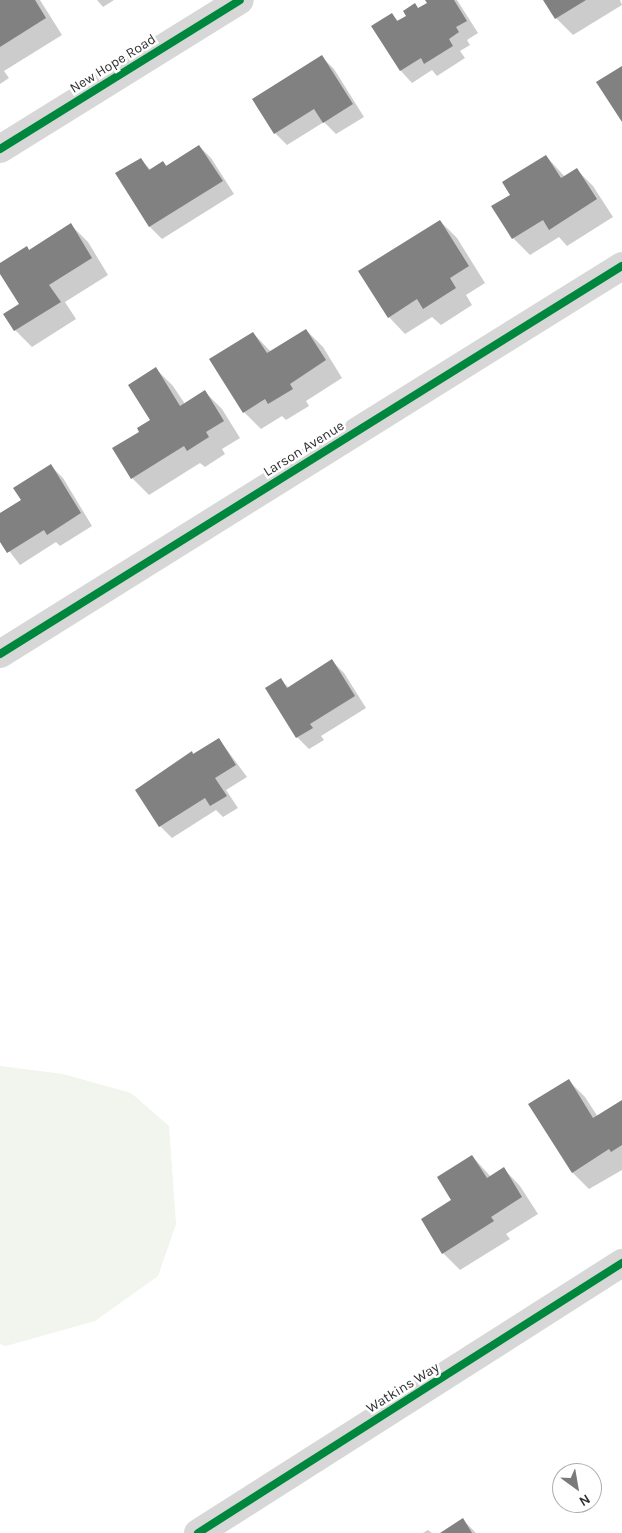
<!DOCTYPE html>
<html>
<head>
<meta charset="utf-8">
<style>
	body { margin:0 }
	#map { position:relative; width:622px; height:1533px; overflow:hidden; background:#fff; font-family:Karla,sans-serif }
	div>[style] { position:absolute }
	[style*='--x'] { left:calc(var(--x)*1px); top:calc(var(--y)*1px); width:calc(var(--w)*1px); rotate:calc(var(--a)*1deg) }
	.green>* { inset:0; background:#f1f5ed }
	.shadow>* { inset:0; background:#0003 }
	.building>* { inset:0; background:#818181 }
	.minor>* { height:28px; margin:-14px; padding:0 14px; transform-origin:14px; border-radius:14px; background:#d7d7d7 }
	.cycleway>* { height:8px; margin:-4px; padding:0 4px; transform-origin:4px; border-radius:4px; background:#00873e }
	span { translate:-50% -50%; white-space:nowrap; text-align:center; line-height:1.15; -webkit-text-stroke:5px #fff; paint-order:stroke }
	.street-label { font-size:14px; color:#333 }
	.north { position:absolute; left:552px; top:1463px; width:50px; height:50px; box-sizing:border-box; background:#fff; border:1px solid #adadad; border-radius:50%; rotate:148deg; font-size:14px; font-weight:700; line-height:20px; text-align:center; color:#333 }
	.north::after { content:''; display:block; margin:auto; width:18px; height:22px; background:#7a7a7a; clip-path:polygon(50% 0,100% 100%,50% 72%,0 100%) }
</style>
</head>
<body>
<div id="map">
	<div class="green">
		<div style="clip-path:polygon(0 1066px,63px 1074px,131px 1093px,169px 1126px,176px 1224px,158px 1276px,95px 1321px,6px 1346px,0 1344px)"></div>
	</div>
	<div class="shadow">
		<div style="clip-path:polygon(0 0,40px 0,62px 35px,4px 71px,9px 78px,0 84px)"></div>
		<div style="clip-path:polygon(97px 0,114px 0,103px 7px)"></div>
		<div style="clip-path:polygon(426px 0,457px 0,478px 33px,467px 40px,470px 45px,460px 51px,465px 58px,437px 76px,432px 70px,412px 83px,401px 71px,392px 14px,399px 22px,428px 3px)"></div>
		<div style="clip-path:polygon(545px 0,620px 0,622px 5px,573px 35px,556px 18px)"></div>
		<div style="clip-path:polygon(322px 57px,334px 69px,364px 117px,336px 134px,324px 122px,287px 145px,275px 133px)"></div>
		<div style="clip-path:polygon(199px 146px,211px 158px,234px 194px,162px 239px,150px 227px,117px 174px,140px 159px,151px 170px,163px 162px,167px 166px)"></div>
		<div style="clip-path:polygon(546px 156px,565px 177px,576px 169px,593px 186px,613px 217px,567px 246px,559px 237px,530px 255px,513px 238px,493px 207px,512px 195px)"></div>
		<div style="clip-path:polygon(440px 221px,457px 238px,485px 283px,466px 295px,472px 305px,441px 325px,432px 317px,405px 334px,389px 317px)"></div>
		<div style="clip-path:polygon(71px 225px,88px 242px,108px 275px,65px 302px,76px 319px,32px 347px,15px 330px,21px 305px,0 271px,0 264px,30px 251px)"></div>
		<div style="clip-path:polygon(306px 330px,323px 347px,342px 378px,306px 401px,309px 406px,286px 420px,282px 416px,261px 429px,244px 412px,253px 333px,271px 352px)"></div>
		<div style="clip-path:polygon(156px 369px,173px 386px,185px 404px,205px 392px,222px 409px,240px 438px,222px 449px,225px 454px,205px 467px,200px 463px,149px 495px,132px 478px,114px 449px,141px 432px,152px 420px)"></div>
		<div style="clip-path:polygon(51px 466px,63px 478px,92px 526px,60px 546px,56px 542px,20px 565px,0 539px,0 515px,22px 501px)"></div>
		<div style="clip-path:polygon(332px 661px,344px 673px,366px 708px,321px 736px,324px 740px,309px 749px,297px 737px,266px 688px,280px 679px,289px 688px)"></div>
		<div style="clip-path:polygon(219px 739px,247px 777px,226px 790px,238px 808px,223px 817px,216px 810px,172px 838px,160px 826px,193px 755px)"></div>
		<div style="clip-path:polygon(569px 1081px,585px 1097px,598px 1117px,622px 1102px,622px 1170px,589px 1189px,573px 1173px)"></div>
		<div style="clip-path:polygon(472px 1156px,491px 1177px,504px 1169px,520px 1186px,538px 1214px,506px 1234px,510px 1239px,460px 1270px,443px 1253px,453px 1201px)"></div>
		<div style="clip-path:polygon(463px 1520px,476px 1533px,442px 1533px)"></div>
		<div style="clip-path:polygon(428px 1530px,432px 1533px,423px 1533px)"></div>
	</div>
	<div class="building">
		<div style="clip-path:polygon(0 0,35px 0,46px 18px,0 47px)"></div>
		<div style="clip-path:polygon(425px 0,454px 0,467px 21px,456px 27px,459px 32px,449px 39px,453px 46px,424px 64px,421px 58px,400px 71px,371px 26px,392px 13px,397px 21px,406px 16px,403px 11px,415px 3px,418px 8px,427px 3px)"></div>
		<div style="clip-path:polygon(543px 0,586px 0,555px 19px)"></div>
		<div style="clip-path:polygon(322px 55px,353px 104px,323px 123px,314px 109px,274px 134px,252px 99px)"></div>
		<div style="clip-path:polygon(622px 66px,622px 122px,596px 82px)"></div>
		<div style="clip-path:polygon(199px 145px,223px 181px,149px 227px,115px 173px,141px 158px,149px 170px,163px 161px,166px 166px)"></div>
		<div style="clip-path:polygon(546px 155px,561px 178px,577px 168px,597px 199px,549px 230px,543px 220px,512px 239px,491px 206px,510px 195px,502px 182px)"></div>
		<div style="clip-path:polygon(440px 220px,469px 266px,450px 278px,456px 288px,423px 309px,417px 299px,388px 318px,358px 271px)"></div>
		<div style="clip-path:polygon(71px 223px,92px 258px,49px 285px,61px 302px,14px 331px,3px 314px,19px 304px,0 274px,0 263px,27px 246px,29px 250px)"></div>
		<div style="clip-path:polygon(306px 329px,326px 360px,290px 384px,293px 389px,268px 404px,265px 399px,243px 413px,209px 359px,253px 332px,267px 353px)"></div>
		<div style="clip-path:polygon(156px 367px,180px 406px,205px 390px,224px 421px,206px 432px,209px 437px,187px 451px,184px 446px,131px 479px,112px 448px,139px 432px,137px 428px,150px 420px,128px 385px)"></div>
		<div style="clip-path:polygon(51px 464px,81px 513px,47px 535px,44px 530px,7px 553px,0 542px,0 513px,21px 500px,13px 488px)"></div>
		<div style="clip-path:polygon(332px 659px,355px 696px,310px 724px,313px 728px,296px 738px,265px 688px,281px 678px,287px 688px)"></div>
		<div style="clip-path:polygon(219px 738px,236px 765px,215px 778px,227px 796px,210px 806px,205px 798px,159px 827px,135px 790px,192px 751px,193px 754px)"></div>
		<div style="clip-path:polygon(569px 1079px,593px 1118px,622px 1100px,622px 1145px,611px 1152px,609px 1149px,572px 1173px,528px 1104px)"></div>
		<div style="clip-path:polygon(472px 1155px,487px 1178px,504px 1167px,522px 1197px,491px 1217px,494px 1221px,442px 1254px,421px 1219px,451px 1200px,437px 1177px)"></div>
		<div style="clip-path:polygon(463px 1518px,472px 1533px,440px 1533px)"></div>
	</div>
	<div class="minor">
		<div style="--x:0;--y:149;--w:282;--a:-31.8"></div>
		<div style="--x:0;--y:654;--w:733;--a:-31.96"></div>
		<div style="--x:198;--y:1533;--w:503;--a:-32.49"></div>
	</div>
	<div class="cycleway">
		<div style="--x:0;--y:149;--w:282;--a:-31.8"></div>
		<div style="--x:0;--y:654;--w:733;--a:-31.96"></div>
		<div style="--x:198;--y:1533;--w:503;--a:-32.49"></div>
	</div>
	<div class="street-label">
		<span style="left:113px;top:64px;rotate:-32deg">New Hope Road</span>
		<span style="left:304px;top:449px;rotate:-32deg">Larson Avenue</span>
		<span style="left:403px;top:1388px;rotate:-32deg">Watkins Way</span>
	</div>
	<div class="north">N</div>
</div>
</body>
</html>
